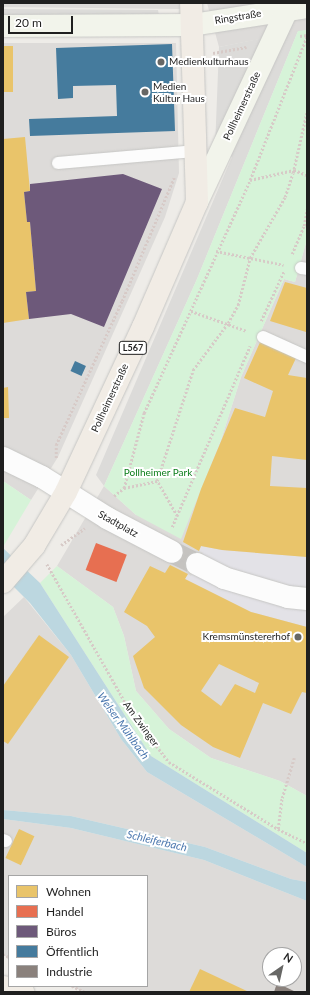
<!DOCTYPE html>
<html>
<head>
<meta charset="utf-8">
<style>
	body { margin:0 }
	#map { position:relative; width:310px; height:995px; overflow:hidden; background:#eeece8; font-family:Lato,sans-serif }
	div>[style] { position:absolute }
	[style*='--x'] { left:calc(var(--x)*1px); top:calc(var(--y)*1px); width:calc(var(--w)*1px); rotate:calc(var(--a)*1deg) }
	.residential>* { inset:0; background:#dddbd9 }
	.religious>* { inset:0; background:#dcdbd9 }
	.park>* { inset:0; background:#d6f3d8 }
	.plaza>* { inset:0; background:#e3e2e7 }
	.water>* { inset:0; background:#bcd7e0 }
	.homes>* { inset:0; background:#e9c46a; transform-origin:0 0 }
	.shops>* { inset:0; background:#e76f51; transform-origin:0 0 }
	.offices>* { inset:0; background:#6d597a }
	.public>* { inset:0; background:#457b9d; transform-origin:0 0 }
	.industry>* { inset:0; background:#8a817c }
	.street-tunnel>* { height:22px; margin-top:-11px; transform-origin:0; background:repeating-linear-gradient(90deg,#c5c3c0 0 22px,transparent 0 33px) }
	.path>* { height:2.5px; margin-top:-1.25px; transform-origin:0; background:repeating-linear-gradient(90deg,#d7cac7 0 2px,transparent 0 4px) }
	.roads { filter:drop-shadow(0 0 1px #c6c6c4) drop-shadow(0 0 1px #c6c6c4) }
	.lane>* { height:12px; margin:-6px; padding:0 6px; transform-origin:6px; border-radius:6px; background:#fcfcfc }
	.street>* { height:22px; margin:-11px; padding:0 11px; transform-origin:11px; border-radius:11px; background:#fcfcfc }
	.secondary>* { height:22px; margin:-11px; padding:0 11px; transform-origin:11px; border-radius:11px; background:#f2f4eb }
	.primary>* { height:22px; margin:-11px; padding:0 11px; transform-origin:11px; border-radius:11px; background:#f1ece5 }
	.dots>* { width:11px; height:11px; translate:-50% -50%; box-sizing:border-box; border:2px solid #fff; border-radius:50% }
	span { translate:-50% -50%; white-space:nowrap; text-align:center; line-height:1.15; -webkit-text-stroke:4px #fff; paint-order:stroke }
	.shield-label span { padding:1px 3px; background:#fff; border:1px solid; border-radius:3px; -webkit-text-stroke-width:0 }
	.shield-label { font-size:9px; color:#1f1f1f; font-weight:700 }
	.street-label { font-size:10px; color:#1f1f1f }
	.poi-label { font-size:10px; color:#1f1f1f }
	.left { translate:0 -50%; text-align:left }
	.right { translate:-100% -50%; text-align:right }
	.park-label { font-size:10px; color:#0c7e1b }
	.water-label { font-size:11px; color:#4c78af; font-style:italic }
	.frame { position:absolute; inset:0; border:4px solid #1f1f1f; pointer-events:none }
	.legend { position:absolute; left:8px; top:875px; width:140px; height:112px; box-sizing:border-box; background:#fff; border:1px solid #a5a5a5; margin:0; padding:5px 7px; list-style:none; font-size:12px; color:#1f1f1f }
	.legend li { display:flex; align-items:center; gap:8px; height:20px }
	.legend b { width:20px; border:1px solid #a5a5a5 }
	.north { position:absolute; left:262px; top:947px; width:40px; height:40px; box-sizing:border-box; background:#fff; border:1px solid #a5a5a5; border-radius:50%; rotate:34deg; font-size:11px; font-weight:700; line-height:16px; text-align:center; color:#1f1f1f }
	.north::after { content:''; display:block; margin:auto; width:14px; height:18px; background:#676765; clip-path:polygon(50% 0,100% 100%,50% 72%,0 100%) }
	.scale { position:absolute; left:8px; top:16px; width:65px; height:18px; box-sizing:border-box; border:2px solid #1f1f1f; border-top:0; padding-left:5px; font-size:12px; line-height:14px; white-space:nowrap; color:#1f1f1f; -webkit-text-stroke:3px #fff; paint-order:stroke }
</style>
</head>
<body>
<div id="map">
	<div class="residential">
		<div style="clip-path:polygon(3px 3px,181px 3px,181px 9px,3px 7px)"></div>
		<div style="clip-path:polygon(207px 3px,307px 3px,307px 30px,219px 47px)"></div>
		<div style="clip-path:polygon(3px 43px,176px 43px,179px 173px,165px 217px,58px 457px,31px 500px,3px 481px)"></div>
		<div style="clip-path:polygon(307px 239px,307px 796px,280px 781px,211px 758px,169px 729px,136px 691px,124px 636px,113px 607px,57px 566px,104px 486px,136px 515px,200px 488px,221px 440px,241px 377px,284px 279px,295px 282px)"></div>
		<div style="clip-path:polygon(24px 597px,71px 655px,121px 739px,147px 772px,302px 864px,307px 867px,307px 882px,291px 879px,205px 847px,71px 816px,3px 810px,3px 617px)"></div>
		<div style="clip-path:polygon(evenodd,3px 819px,71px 828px,204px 860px,307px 901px,307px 992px,84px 992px,70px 986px,147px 986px,147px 876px,9px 876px,9px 958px,3px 955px,3px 819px,270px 955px,294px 955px,294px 979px,270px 979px,270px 955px)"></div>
	</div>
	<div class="religious">
		<div style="clip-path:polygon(3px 9px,158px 10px,159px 15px,3px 16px)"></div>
		<div style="clip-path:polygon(298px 31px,197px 279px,104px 486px,96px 475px,232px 157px,215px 148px,219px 47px)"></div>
	</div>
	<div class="park">
		<div style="clip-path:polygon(307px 30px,307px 239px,295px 282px,284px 279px,241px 377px,221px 440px,181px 539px,136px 515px,104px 486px,197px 279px,298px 31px)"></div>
		<div style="clip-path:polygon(3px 481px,31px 500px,3px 547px)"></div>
		<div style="clip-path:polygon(57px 566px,113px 607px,124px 636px,136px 691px,169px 729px,211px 758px,280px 781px,307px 796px,307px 853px,151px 756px,40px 583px)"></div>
	</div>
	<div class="plaza">
		<div style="clip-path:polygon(201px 546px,222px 550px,307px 557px,307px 627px,251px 612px,185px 579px,188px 574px,191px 576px,203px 553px,199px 551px)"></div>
	</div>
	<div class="water">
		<div style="clip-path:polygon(3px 548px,40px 583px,151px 756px,307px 853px,307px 867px,147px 772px,121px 739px,71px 655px,30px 603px,3px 576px)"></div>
		<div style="clip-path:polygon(3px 810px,71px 816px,205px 847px,291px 879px,307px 882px,307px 901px,204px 860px,71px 828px,3px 819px)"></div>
	</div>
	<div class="homes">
		<div style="left:3px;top:46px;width:10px;height:46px"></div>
		<div style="clip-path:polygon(25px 137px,30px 191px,24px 192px,27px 222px,30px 222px,36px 291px,26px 292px,29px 319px,3px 323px,3px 139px)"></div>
		<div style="clip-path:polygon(285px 282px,307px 288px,306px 332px,270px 321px)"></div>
		<div style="clip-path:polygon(261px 340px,297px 356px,288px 375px,307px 378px,307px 460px,272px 456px,270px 486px,307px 488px,307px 557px,222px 550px,201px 546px,199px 551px,183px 542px,201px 489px,235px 408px,265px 417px,273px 391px,244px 378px)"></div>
		<div style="clip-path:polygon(8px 387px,9px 418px,3px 418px,3px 388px)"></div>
		<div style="clip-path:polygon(evenodd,170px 565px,188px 574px,185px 579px,251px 612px,307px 627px,307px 693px,302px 692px,291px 714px,263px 703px,240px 758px,213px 747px,181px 725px,144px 688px,133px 656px,155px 637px,147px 626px,124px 612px,150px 566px,165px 573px,170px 565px,219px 664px,259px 683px,255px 693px,235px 684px,221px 706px,201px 691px,219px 664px)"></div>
		<div style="clip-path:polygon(39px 635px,69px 657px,8px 744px,3px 741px,3px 686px)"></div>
		<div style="left:19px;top:829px;width:17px;height:32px;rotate:25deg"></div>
		<div style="clip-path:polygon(200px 969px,249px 992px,189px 992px)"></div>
	</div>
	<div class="shops">
		<div style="left:96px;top:543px;width:33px;height:29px;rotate:21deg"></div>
	</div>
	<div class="offices">
		<div style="clip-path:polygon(123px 174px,162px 189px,104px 327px,71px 314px,29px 319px,26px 292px,36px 291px,30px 222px,27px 222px,24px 192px,30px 191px,30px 184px)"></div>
	</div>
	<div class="public">
		<div style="clip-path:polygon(172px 44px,175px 131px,30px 136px,29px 119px,117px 116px,116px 85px,73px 86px,73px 98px,58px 99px,56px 48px)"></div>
		<div style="left:75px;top:361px;width:12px;height:11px;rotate:24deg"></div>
	</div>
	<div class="industry">
		<div style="clip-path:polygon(277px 983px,296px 992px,274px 992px)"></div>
	</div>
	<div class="street-tunnel">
		<div style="--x:172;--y:552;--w:28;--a:26"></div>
	</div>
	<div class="path">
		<div style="--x:300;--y:36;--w:7;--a:-8"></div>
		<div style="--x:213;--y:53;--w:34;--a:-10"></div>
		<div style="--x:250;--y:180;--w:45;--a:-12.8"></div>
		<div style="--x:294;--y:170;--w:14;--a:21"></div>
		<div style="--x:216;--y:251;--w:69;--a:11.6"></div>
		<div style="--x:292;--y:254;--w:30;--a:-67"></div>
		<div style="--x:304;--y:226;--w:17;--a:-80"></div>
		<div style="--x:191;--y:311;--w:59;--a:19.7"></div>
		<div style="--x:261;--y:321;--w:55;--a:-65.3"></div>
		<div style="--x:56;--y:458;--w:13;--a:-90"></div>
		<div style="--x:56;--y:445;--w:158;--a:-65.4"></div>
		<div style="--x:122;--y:301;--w:134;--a:-67.1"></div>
		<div style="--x:124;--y:488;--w:34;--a:-12"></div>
		<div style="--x:114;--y:496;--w:13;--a:-39"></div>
		<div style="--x:124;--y:488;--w:78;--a:-75.1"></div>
		<div style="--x:144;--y:413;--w:256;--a:-65.5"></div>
		<div style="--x:250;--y:180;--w:155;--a:-68.4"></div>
		<div style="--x:177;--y:516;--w:40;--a:-119.7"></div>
		<div style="--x:157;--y:481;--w:117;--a:-72"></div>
		<div style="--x:193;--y:370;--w:59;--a:-53.3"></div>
		<div style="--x:228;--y:323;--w:21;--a:-61"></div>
		<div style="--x:238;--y:305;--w:49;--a:-75.7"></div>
		<div style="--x:250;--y:258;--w:70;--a:-60.2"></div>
		<div style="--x:285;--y:197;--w:25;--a:-72"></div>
		<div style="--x:293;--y:173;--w:64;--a:-77.3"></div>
		<div style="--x:172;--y:527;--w:197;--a:-66.7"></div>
		<div style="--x:61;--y:545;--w:29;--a:-35"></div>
		<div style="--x:47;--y:564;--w:169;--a:60.5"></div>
		<div style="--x:130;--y:711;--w:64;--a:52.6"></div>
		<div style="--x:169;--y:762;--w:128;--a:31.6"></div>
		<div style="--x:278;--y:829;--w:32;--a:26"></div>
		<div style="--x:278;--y:829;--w:31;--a:-83"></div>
		<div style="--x:282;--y:798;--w:42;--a:-73.3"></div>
		<div style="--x:3;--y:954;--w:7;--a:27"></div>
		<div style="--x:72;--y:986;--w:14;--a:25"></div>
	</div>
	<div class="roads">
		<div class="lane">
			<div style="--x:58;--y:163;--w:139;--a:-5"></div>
			<div style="--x:301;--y:268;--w:6;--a:9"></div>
			<div style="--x:263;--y:337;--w:48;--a:24.4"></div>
			<div style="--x:3;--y:840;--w:3;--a:18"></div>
		</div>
		<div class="street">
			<div style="--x:3;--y:458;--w:43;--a:26"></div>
			<div style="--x:42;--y:477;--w:77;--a:32.2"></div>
			<div style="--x:107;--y:518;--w:73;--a:27.6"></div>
			<div style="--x:197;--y:564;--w:30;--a:27"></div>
			<div style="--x:224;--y:578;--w:67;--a:16.5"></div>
			<div style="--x:288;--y:597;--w:19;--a:6"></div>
		</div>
		<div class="secondary">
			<div style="--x:3;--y:26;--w:189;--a:-0.3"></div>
			<div style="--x:192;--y:25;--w:116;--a:-8.9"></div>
			<div style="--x:197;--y:202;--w:212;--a:-64.9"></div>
		</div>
		<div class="primary">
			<div style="--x:3;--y:582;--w:48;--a:-49.3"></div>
			<div style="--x:34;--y:546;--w:63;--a:-59.3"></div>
			<div style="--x:66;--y:492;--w:182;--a:-65"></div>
			<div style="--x:143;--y:327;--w:136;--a:-66.6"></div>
			<div style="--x:197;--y:202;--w:199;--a:-91.7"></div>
			<div style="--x:3;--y:987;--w:21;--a:14"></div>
		</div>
	</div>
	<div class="dots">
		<div style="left:161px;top:62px;background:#676765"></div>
		<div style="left:145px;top:92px;background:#676765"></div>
		<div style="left:298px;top:637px;background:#676765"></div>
	</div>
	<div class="shield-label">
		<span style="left:133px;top:348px">L567</span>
	</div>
	<div class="street-label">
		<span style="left:238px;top:17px;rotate:-9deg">Ringstraße</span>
		<span style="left:242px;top:106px;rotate:-65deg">Pollheimerstraße</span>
		<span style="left:110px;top:398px;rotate:-65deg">Pollheimerstraße</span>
		<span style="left:118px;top:524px;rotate:29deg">Stadtplatz</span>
		<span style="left:141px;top:724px;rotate:54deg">Am Zwinger</span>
	</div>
	<div class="poi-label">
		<span class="left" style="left:169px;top:62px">Medienkulturhaus</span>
		<span class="left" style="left:153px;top:92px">Medien<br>Kultur Haus</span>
		<span class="right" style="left:290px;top:637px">Kremsmünstererhof</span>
	</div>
	<div class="park-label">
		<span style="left:158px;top:473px">Pollheimer Park</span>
	</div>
	<div class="water-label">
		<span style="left:123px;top:726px;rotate:54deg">Welser Mühlbach</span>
		<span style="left:157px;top:841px;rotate:13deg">Schleiferbach</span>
	</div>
	<div class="frame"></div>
	<ul class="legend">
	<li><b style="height:11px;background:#e9c46a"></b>Wohnen</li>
	<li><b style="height:11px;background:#e76f51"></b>Handel</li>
	<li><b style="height:11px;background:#6d597a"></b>Büros</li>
	<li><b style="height:11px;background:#457b9d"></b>Öffentlich</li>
	<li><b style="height:11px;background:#8a817c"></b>Industrie</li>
	</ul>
	<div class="north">N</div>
	<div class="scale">20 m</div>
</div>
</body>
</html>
